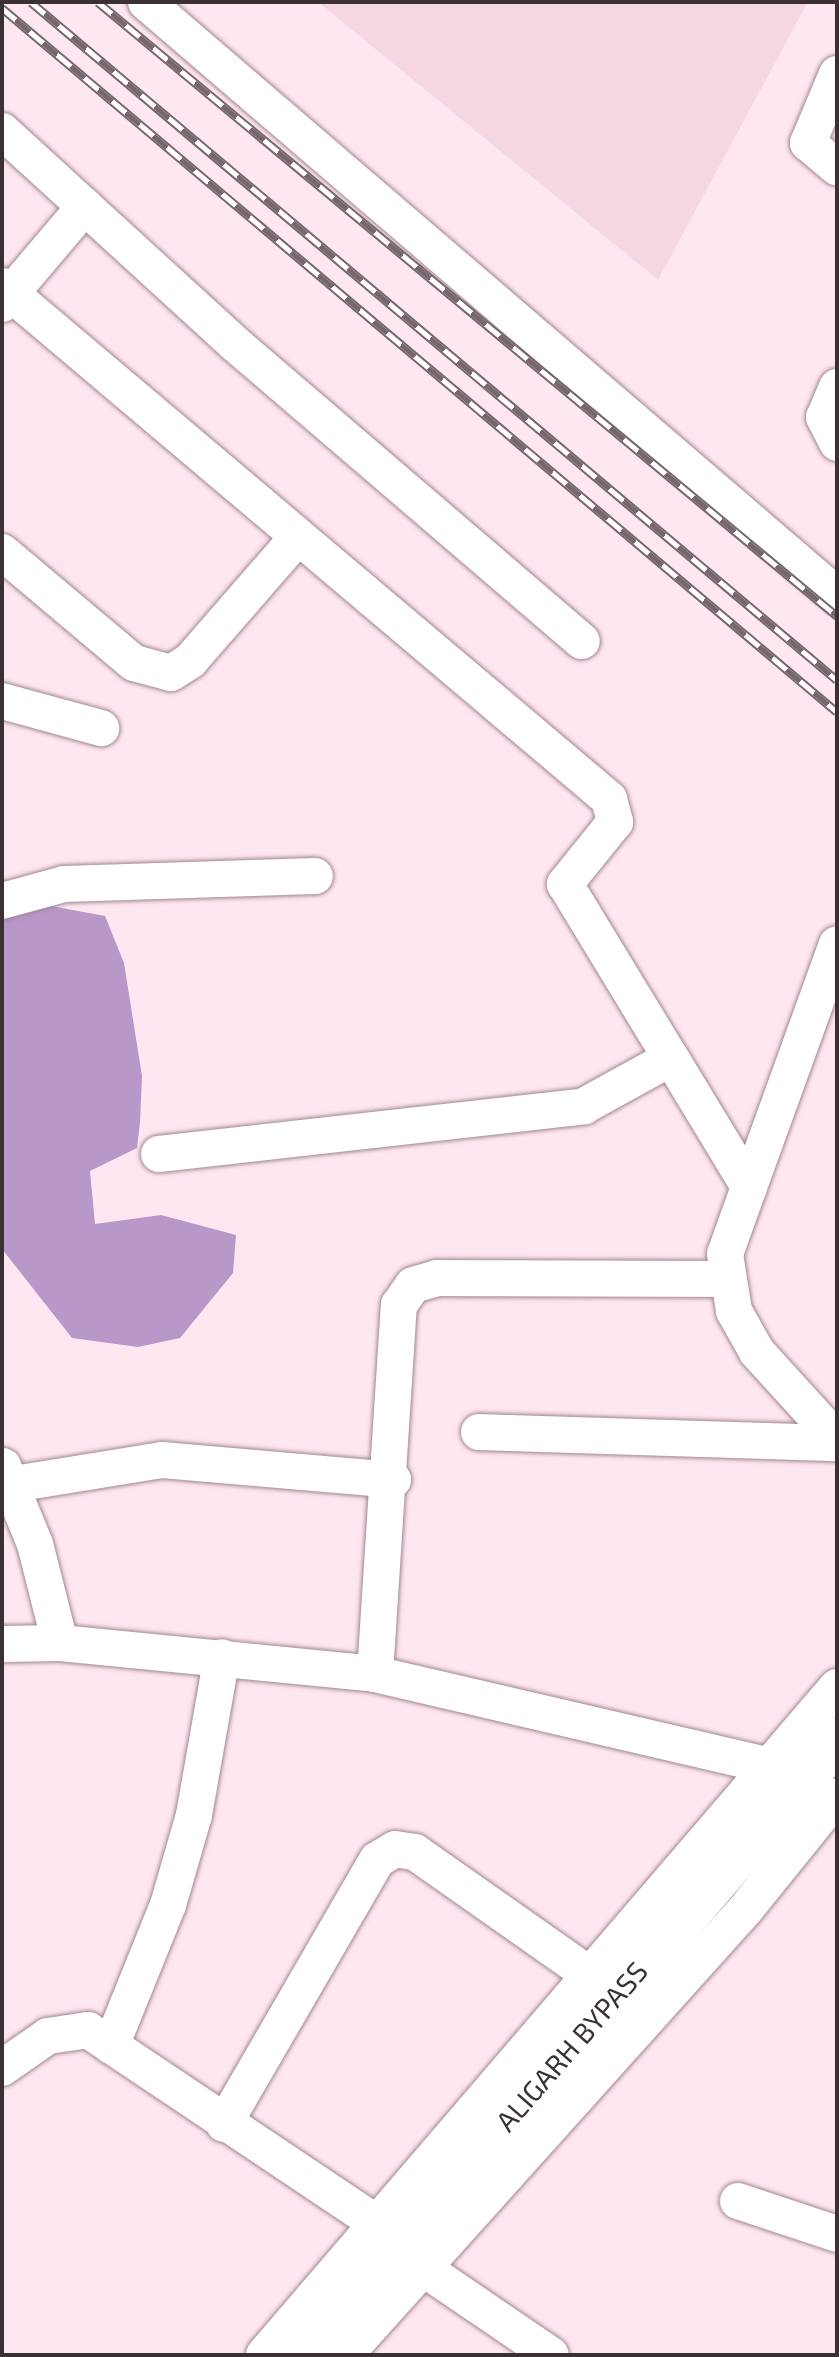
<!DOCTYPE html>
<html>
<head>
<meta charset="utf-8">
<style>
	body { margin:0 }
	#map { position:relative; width:839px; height:2357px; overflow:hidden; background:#ffe7f1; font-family:"Exo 2",sans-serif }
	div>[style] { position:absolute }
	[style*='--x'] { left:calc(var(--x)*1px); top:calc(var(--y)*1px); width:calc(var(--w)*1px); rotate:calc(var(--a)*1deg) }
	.built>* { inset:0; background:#f4d7e3 }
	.water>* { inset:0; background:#b897c9 }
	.roads { filter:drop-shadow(0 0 2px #a18791) drop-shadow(0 0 2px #a18791) }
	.street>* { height:36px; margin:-18px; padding:0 18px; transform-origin:18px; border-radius:18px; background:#fff }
	.secondary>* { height:44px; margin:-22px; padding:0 22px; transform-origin:22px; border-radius:22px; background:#fff }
	.rail>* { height:9px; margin-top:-4.5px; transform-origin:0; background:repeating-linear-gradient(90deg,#fff 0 18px,#76676d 0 36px); box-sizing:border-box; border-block:2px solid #76676d }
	span { translate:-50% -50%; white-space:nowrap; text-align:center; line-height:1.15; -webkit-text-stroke:8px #fff; paint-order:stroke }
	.street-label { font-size:28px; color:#3b3034 }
	.frame { position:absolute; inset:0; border:4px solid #3b3034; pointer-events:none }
</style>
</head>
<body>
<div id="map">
	<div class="built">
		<div style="clip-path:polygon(318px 2px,808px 2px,658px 280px)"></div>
	</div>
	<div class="water">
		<div style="clip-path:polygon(35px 903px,105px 916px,124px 963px,142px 1076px,140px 1123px,137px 1148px,90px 1171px,95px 1224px,161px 1215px,236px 1235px,233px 1273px,180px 1338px,138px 1347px,72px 1338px,2px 1249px,2px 917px)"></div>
	</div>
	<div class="roads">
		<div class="street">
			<div style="--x:146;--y:2;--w:911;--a:40.64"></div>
			<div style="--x:837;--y:74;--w:75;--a:112.8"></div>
			<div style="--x:808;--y:143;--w:38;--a:40"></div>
			<div style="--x:2;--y:131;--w:314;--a:42.4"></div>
			<div style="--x:234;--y:343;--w:458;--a:40.6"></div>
			<div style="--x:2;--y:286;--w:795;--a:40.2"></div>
			<div style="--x:609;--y:799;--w:24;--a:75"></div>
			<div style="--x:615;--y:822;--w:80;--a:128.9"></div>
			<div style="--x:565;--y:884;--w:204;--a:58.7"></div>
			<div style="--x:2;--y:304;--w:128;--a:-49.7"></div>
			<div style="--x:837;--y:387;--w:33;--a:113"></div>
			<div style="--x:824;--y:417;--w:29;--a:63"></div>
			<div style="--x:2;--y:552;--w:172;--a:40.1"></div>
			<div style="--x:134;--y:663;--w:38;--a:15"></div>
			<div style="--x:171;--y:673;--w:22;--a:-32"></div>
			<div style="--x:190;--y:661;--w:163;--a:-49"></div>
			<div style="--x:2;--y:701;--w:103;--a:15.3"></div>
			<div style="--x:2;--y:901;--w:64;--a:-15.3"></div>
			<div style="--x:64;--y:884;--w:251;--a:-1.8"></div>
			<div style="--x:159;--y:1154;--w:428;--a:-6.4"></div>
			<div style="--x:584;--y:1106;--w:99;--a:-28.9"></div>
			<div style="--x:671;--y:1058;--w:151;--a:58.8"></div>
			<div style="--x:749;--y:1187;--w:71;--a:109.7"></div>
			<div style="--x:725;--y:1254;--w:58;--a:81"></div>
			<div style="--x:734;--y:1311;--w:47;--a:60.7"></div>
			<div style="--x:757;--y:1352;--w:119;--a:47.7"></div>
			<div style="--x:749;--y:1187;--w:258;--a:-70.1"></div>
			<div style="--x:479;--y:1432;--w:358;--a:1.8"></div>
			<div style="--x:3;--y:1466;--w:84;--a:67.7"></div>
			<div style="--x:35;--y:1544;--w:102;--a:75.8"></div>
			<div style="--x:14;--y:1484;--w:150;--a:-9.2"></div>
			<div style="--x:162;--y:1460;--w:232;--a:4.9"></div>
			<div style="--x:2;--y:1644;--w:58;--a:-1"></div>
			<div style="--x:60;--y:1643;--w:317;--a:5.6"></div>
			<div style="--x:375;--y:1674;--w:406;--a:13.1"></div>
			<div style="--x:375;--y:1674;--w:370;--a:-86.3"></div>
			<div style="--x:399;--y:1305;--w:24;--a:-55"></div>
			<div style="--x:413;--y:1285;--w:25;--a:-16"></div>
			<div style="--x:437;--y:1278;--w:288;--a:0.2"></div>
			<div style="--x:111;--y:2046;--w:152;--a:-68"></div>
			<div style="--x:168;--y:1905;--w:94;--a:-73.9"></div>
			<div style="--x:194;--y:1815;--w:160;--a:-80"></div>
			<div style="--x:2;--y:2068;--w:56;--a:-34.8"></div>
			<div style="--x:48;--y:2036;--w:40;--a:-8.5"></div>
			<div style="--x:88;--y:2030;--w:343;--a:33.8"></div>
			<div style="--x:224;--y:2124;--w:305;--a:-59.9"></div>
			<div style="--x:377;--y:1860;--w:21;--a:-31"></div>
			<div style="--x:395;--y:1849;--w:20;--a:9"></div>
			<div style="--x:415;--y:1852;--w:214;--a:35.1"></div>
			<div style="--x:738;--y:2201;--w:104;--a:18.4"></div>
			<div style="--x:420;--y:2266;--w:158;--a:34.2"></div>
			<div style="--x:264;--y:2355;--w:880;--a:-49.38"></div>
			<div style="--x:345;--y:2355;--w:598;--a:-48.05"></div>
			<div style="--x:745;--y:1910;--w:146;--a:-51.1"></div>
		</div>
		<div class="secondary">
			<div style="--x:310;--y:2355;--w:810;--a:-49.41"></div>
		</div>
	</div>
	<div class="rail">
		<div style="--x:31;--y:2;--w:1053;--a:40.07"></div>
		<div style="--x:98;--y:2;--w:961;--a:39.72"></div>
		<div style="--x:2;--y:8;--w:1092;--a:40.13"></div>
	</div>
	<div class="street-label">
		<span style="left:571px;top:2046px;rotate:-49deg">ALIGARH BYPASS</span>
	</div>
	<div class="frame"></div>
</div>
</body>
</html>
